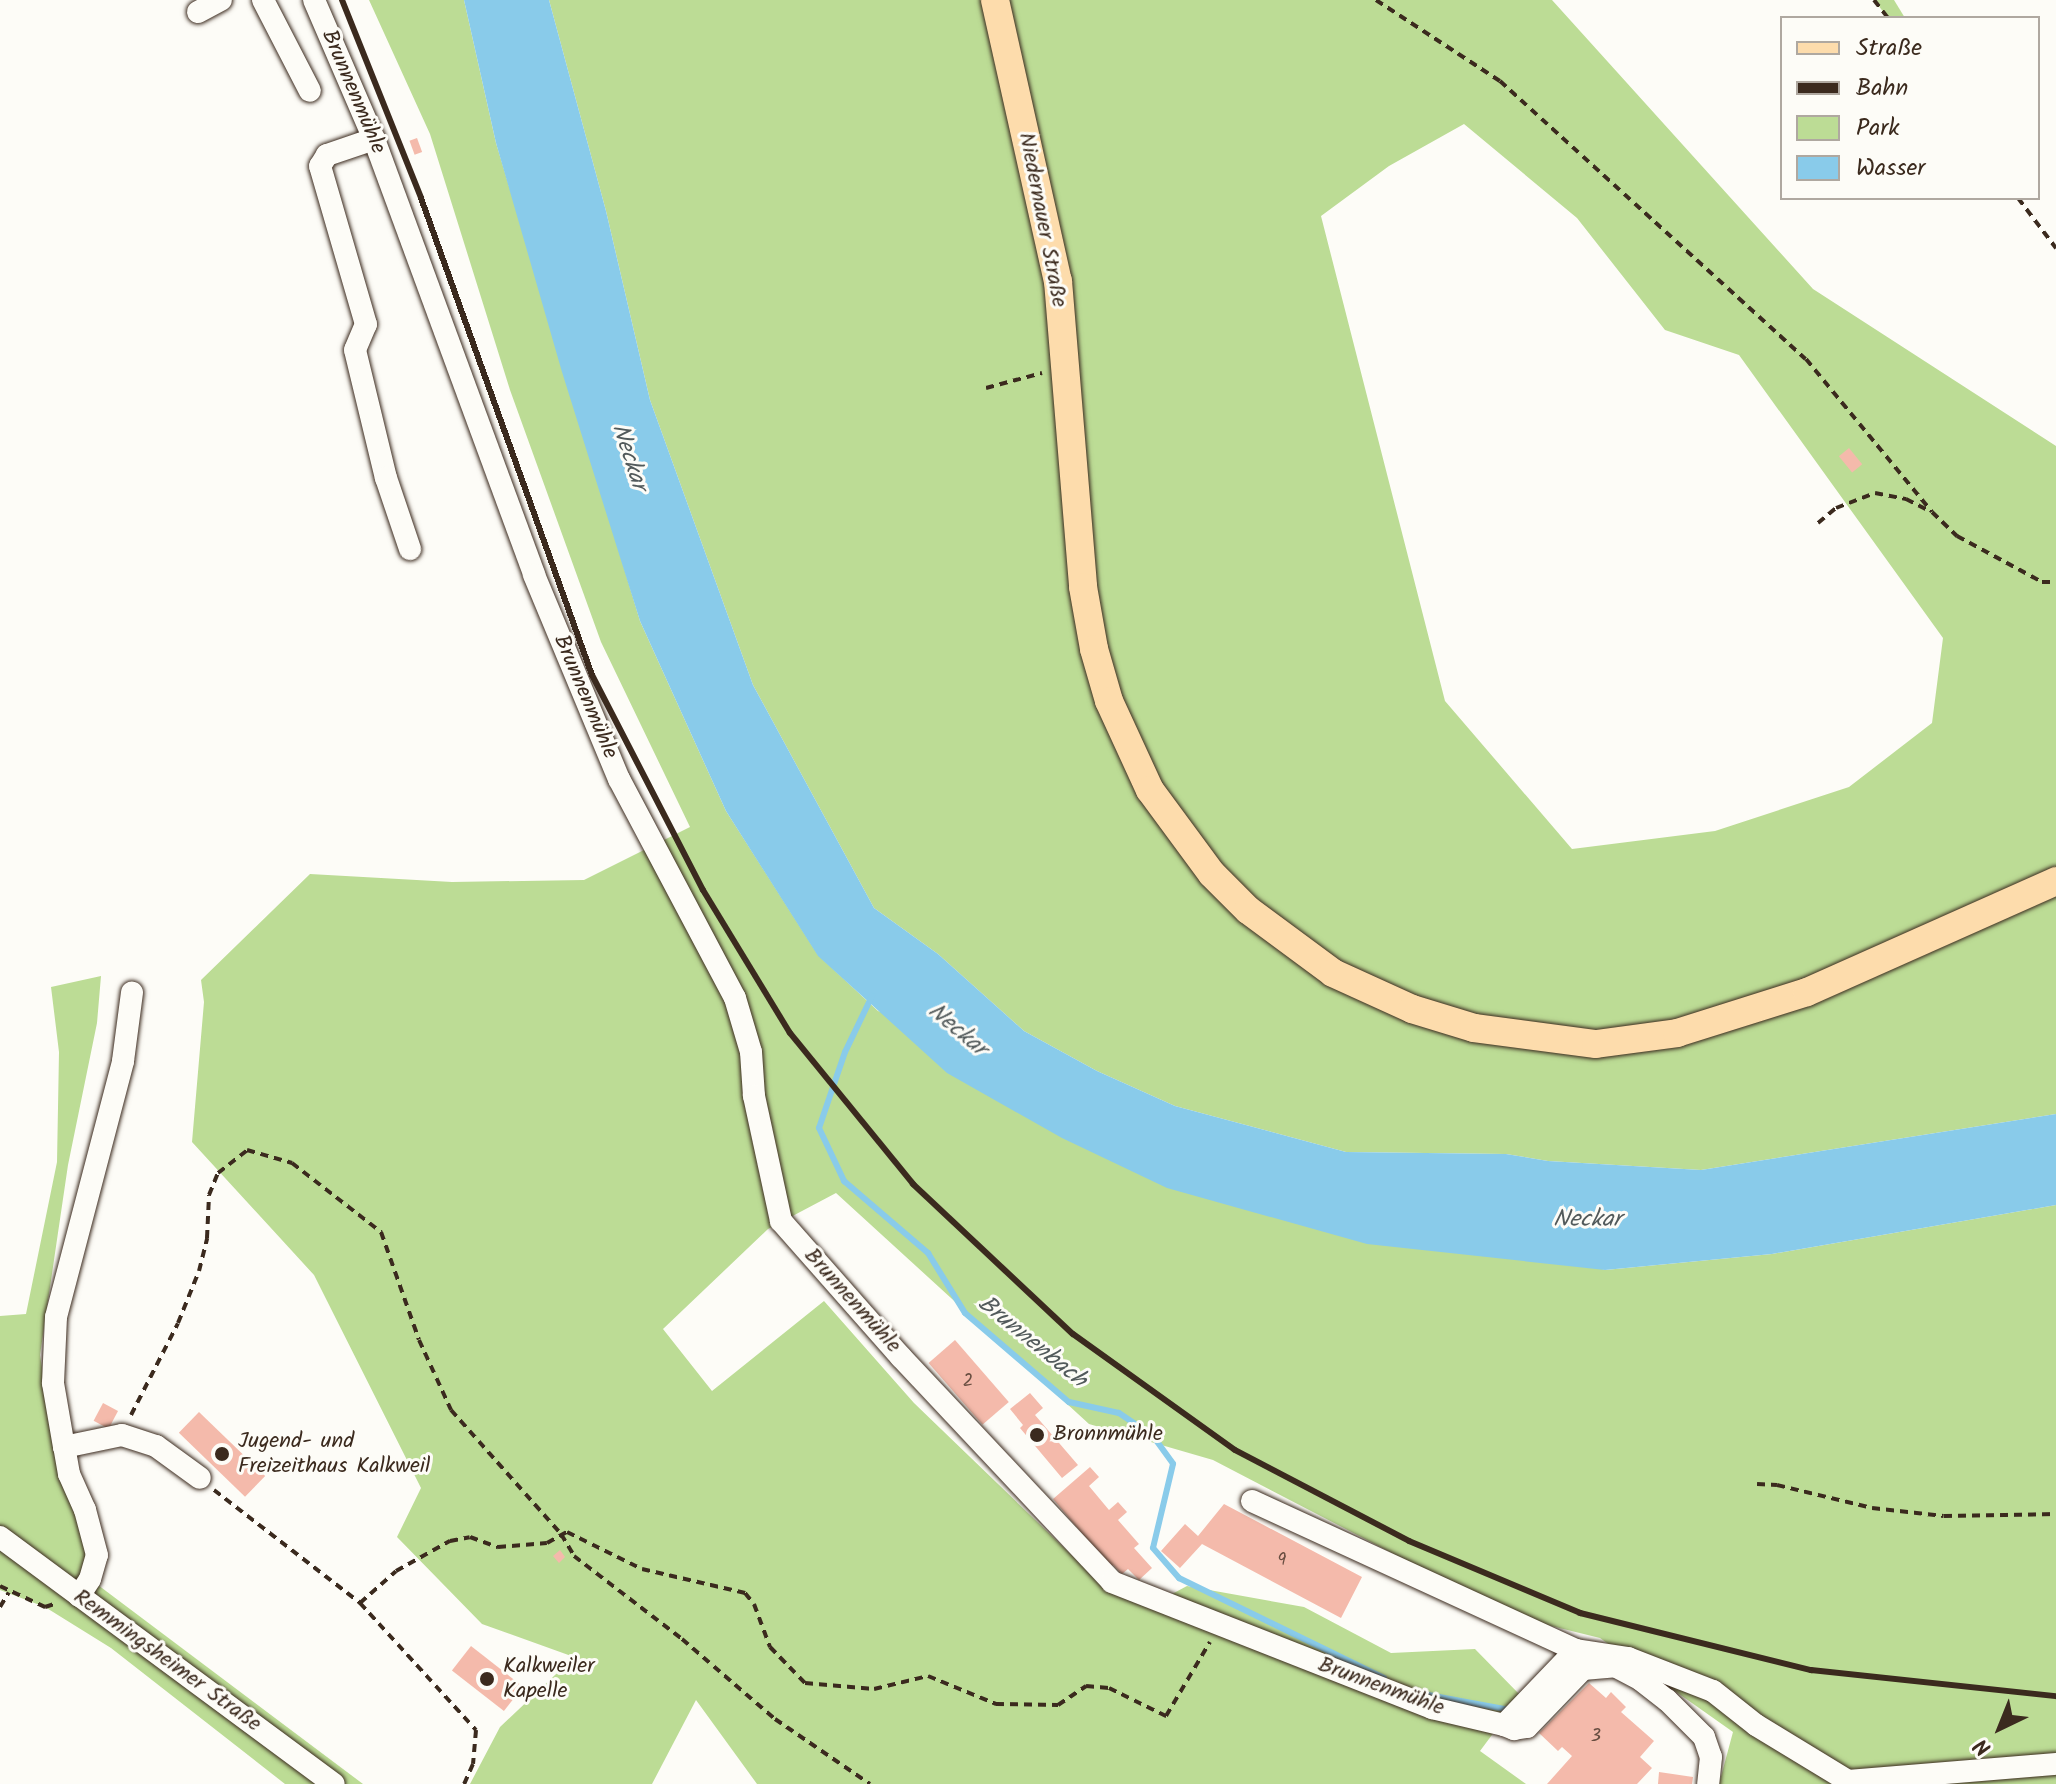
<!DOCTYPE html>
<html>
<head>
<meta charset="utf-8">
<style>
	body { margin:0 }
	#map { position:relative; width:2056px; height:1784px; overflow:hidden; background:#fdfcf7; font-family:Kalam,sans-serif }
	div>[style] { position:absolute }
	[style*='--x'] { left:calc(var(--x)*1px); top:calc(var(--y)*1px); width:calc(var(--w)*1px); rotate:calc(var(--a)*1deg) }
	.green>* { inset:0; background:#bcdc95 }
	.water>* { inset:0; background:#89cbea }
	.stream>* { height:6px; margin:-3px; padding:0 3px; transform-origin:3px; border-radius:3px; background:#89cbea }
	.building>* { inset:0; background:#f4baab; transform-origin:0 0 }
	.path>* { height:4px; margin-top:-2px; transform-origin:0; background:repeating-linear-gradient(90deg,#3b2a1e 0 8px,transparent 0 14px) }
	.roads { filter:drop-shadow(0 0 2px #3b2a1e) drop-shadow(0 0 2px #3b2a1e) }
	.minor>* { height:22px; margin:-11px; padding:0 11px; transform-origin:11px; border-radius:11px; background:#fdfcf7 }
	.major>* { height:28px; margin:-14px; padding:0 14px; transform-origin:14px; border-radius:14px; background:#fddcac }
	.rail>* { height:6px; margin:-3px; padding:0 3px; transform-origin:3px; border-radius:3px; background:#3b2a1e }
	.dots>* { width:22px; height:22px; translate:-50% -50%; box-sizing:border-box; border:4px solid #fdfcf7; border-radius:50% }
	span { translate:-50% -50%; white-space:nowrap; text-align:center; line-height:1.15; -webkit-text-stroke:6px #fdfcf7; paint-order:stroke }
	.number-label { font-size:18px; color:#694e41 }
	.number-label span { -webkit-text-stroke-width:0 }
	.street-label { font-size:22px; color:#3b2a1e }
	.poi-label { font-size:22px; color:#3b2a1e }
	.left { translate:0 -50%; text-align:left }
	.water-label { font-size:24px; color:#525a5b; font-style:italic }
	.legend { position:absolute; left:1780px; top:16px; width:260px; height:184px; box-sizing:border-box; background:#fdfcf7; border:2px solid #afa8a0; margin:0; padding:10px 14px; list-style:none; font-size:24px; color:#3b2a1e }
	.legend li { display:flex; align-items:center; gap:16px; height:40px }
	.legend b { width:40px; border:2px solid #afa8a0 }
	.north { position:absolute; left:1960px; top:1688px; width:80px; height:80px; -webkit-text-stroke:6px #fdfcf7; paint-order:stroke; rotate:223deg; font-size:22px; font-weight:700; line-height:32px; text-align:center; color:#3b2a1e }
	.north::after { content:''; display:block; margin:auto; width:28px; height:36px; background:#3b2a1e; clip-path:polygon(50% 0,100% 100%,50% 72%,0 100%) }
</style>
</head>
<body>
<div id="map">
	<div class="green">
		<div style="clip-path:polygon(369px 0,464px 0,496px 143px,640px 621px,726px 811px,818px 955px,878px 1011px,1605px 1270px,1772px 1254px,2056px 1205px,2056px 1784px,1719px 1784px,1733px 1732px,1600px 1638px,1515px 1617px,1213px 1460px,1089px 1424px,836px 1193px,768px 1229px,663px 1329px,712px 1391px,824px 1301px,914px 1403px,1084px 1567px,1172px 1594px,1187px 1586px,1304px 1607px,1391px 1653px,1475px 1649px,1521px 1696px,1480px 1751px,1526px 1784px,757px 1784px,696px 1700px,652px 1784px,470px 1784px,500px 1727px,574px 1657px,482px 1624px,397px 1537px,421px 1488px,314px 1275px,192px 1142px,204px 1002px,201px 980px,310px 874px,452px 882px,584px 880px,690px 827px,601px 642px,510px 390px,430px 134px)"></div>
		<div style="clip-path:polygon(evenodd,549px 0,1552px 0,1813px 289px,2056px 446px,2056px 1114px,1701px 1170px,1548px 1161px,1506px 1154px,1346px 1152px,1175px 1106px,1097px 1071px,1024px 1031px,938px 954px,874px 908px,753px 685px,650px 400px,606px 211px,549px 0,1464px 124px,1577px 218px,1665px 330px,1739px 355px,1943px 638px,1932px 723px,1849px 787px,1715px 831px,1572px 849px,1445px 701px,1321px 216px,1389px 166px,1464px 124px)"></div>
		<div style="clip-path:polygon(1874px 0,1894px 0,1905px 18px,1888px 18px)"></div>
		<div style="clip-path:polygon(101px 976px,97px 1023px,68px 1165px,40px 1355px,58px 1468px,97px 1555px,90px 1579px,363px 1784px,285px 1784px,111px 1648px,45px 1607px,0 1590px,0 1316px,26px 1314px,57px 1162px,59px 1052px,51px 987px)"></div>
	</div>
	<div class="water">
		<div style="clip-path:polygon(464px 0,549px 0,606px 211px,650px 400px,753px 685px,874px 908px,938px 954px,1024px 1031px,1097px 1071px,1175px 1106px,1346px 1152px,1506px 1154px,1548px 1161px,1701px 1170px,2056px 1114px,2056px 1205px,1772px 1254px,1605px 1270px,1367px 1244px,1167px 1188px,1062px 1138px,947px 1073px,818px 956px,726px 811px,640px 621px,562px 372px,496px 143px)"></div>
	</div>
	<div class="stream">
		<div style="--x:872;--y:996;--w:62;--a:115.7"></div>
		<div style="--x:845;--y:1052;--w:80;--a:108.9"></div>
		<div style="--x:819;--y:1128;--w:59;--a:64.7"></div>
		<div style="--x:844;--y:1181;--w:111;--a:40.6"></div>
		<div style="--x:928;--y:1253;--w:70;--a:58.3"></div>
		<div style="--x:965;--y:1313;--w:137;--a:40.6"></div>
		<div style="--x:1069;--y:1402;--w:51;--a:12.4"></div>
		<div style="--x:1119;--y:1413;--w:41;--a:34.1"></div>
		<div style="--x:1153;--y:1436;--w:34;--a:54"></div>
		<div style="--x:1173;--y:1464;--w:86;--a:103.4"></div>
		<div style="--x:1153;--y:1548;--w:40;--a:49"></div>
		<div style="--x:1179;--y:1578;--w:228;--a:26"></div>
		<div style="--x:1423;--y:1694;--w:88;--a:10.4"></div>
	</div>
	<div class="building">
		<div style="left:417px;top:138px;width:15px;height:8px;rotate:70deg"></div>
		<div style="left:1849px;top:448px;width:21px;height:13px;rotate:51deg"></div>
		<div style="left:955px;top:1340px;width:82px;height:35px;rotate:49deg"></div>
		<div style="clip-path:polygon(1030px 1393px,1043px 1408px,1035px 1415px,1078px 1465px,1062px 1478px,1020px 1428px,1023px 1425px,1010px 1409px)"></div>
		<div style="left:103px;top:1403px;width:17px;height:20px;rotate:28deg"></div>
		<div style="left:199px;top:1412px;width:92px;height:29px;rotate:44deg"></div>
		<div style="clip-path:polygon(1090px 1467px,1099px 1477px,1089px 1486px,1109px 1510px,1118px 1502px,1127px 1512px,1118px 1520px,1139px 1544px,1134px 1548px,1152px 1568px,1139px 1580px,1128px 1569px,1122px 1574px,1113px 1565px,1111px 1568px,1053px 1499px)"></div>
		<div style="clip-path:polygon(1224px 1504px,1362px 1577px,1341px 1618px,1202px 1544px,1180px 1568px,1161px 1551px,1185px 1524px,1198px 1536px)"></div>
		<div style="clip-path:polygon(560px 1550px,565px 1557px,559px 1563px,553px 1556px)"></div>
		<div style="left:471px;top:1646px;width:66px;height:31px;rotate:38deg"></div>
		<div style="clip-path:polygon(1589px 1683px,1606px 1698px,1611px 1692px,1626px 1707px,1621px 1712px,1654px 1741px,1640px 1757px,1652px 1768px,1637px 1784px,1547px 1784px,1572px 1756px,1562px 1747px,1558px 1751px,1539px 1733px)"></div>
		<div style="clip-path:polygon(1659px 1772px,1693px 1777px,1692px 1784px,1658px 1784px)"></div>
	</div>
	<div class="path">
		<div style="--x:1376;--y:0;--w:148;--a:33.2"></div>
		<div style="--x:1500;--y:81;--w:413;--a:42.3"></div>
		<div style="--x:1806;--y:359;--w:198;--a:50.5"></div>
		<div style="--x:1932;--y:512;--w:35;--a:44"></div>
		<div style="--x:1957;--y:536;--w:97;--a:28.4"></div>
		<div style="--x:2042;--y:582;--w:14;--a:0"></div>
		<div style="--x:1874;--y:0;--w:23;--a:52"></div>
		<div style="--x:2018;--y:198;--w:63;--a:52.8"></div>
		<div style="--x:986;--y:388;--w:58;--a:-15"></div>
		<div style="--x:1818;--y:523;--w:23;--a:-40"></div>
		<div style="--x:1836;--y:508;--w:42;--a:-21"></div>
		<div style="--x:1875;--y:493;--w:32;--a:11"></div>
		<div style="--x:1906;--y:499;--w:27;--a:27"></div>
		<div style="--x:131;--y:1415;--w:103;--a:-62.9"></div>
		<div style="--x:178;--y:1323;--w:56;--a:-68"></div>
		<div style="--x:199;--y:1271;--w:34;--a:-76"></div>
		<div style="--x:207;--y:1238;--w:43;--a:-87.3"></div>
		<div style="--x:209;--y:1195;--w:24;--a:-68"></div>
		<div style="--x:218;--y:1173;--w:37;--a:-38"></div>
		<div style="--x:247;--y:1150;--w:47;--a:16.1"></div>
		<div style="--x:292;--y:1163;--w:113;--a:37.8"></div>
		<div style="--x:381;--y:1232;--w:114;--a:70.6"></div>
		<div style="--x:419;--y:1340;--w:77;--a:65.4"></div>
		<div style="--x:451;--y:1410;--w:166;--a:48.4"></div>
		<div style="--x:561;--y:1534;--w:26;--a:59"></div>
		<div style="--x:574;--y:1556;--w:136;--a:37.5"></div>
		<div style="--x:682;--y:1639;--w:123;--a:40.7"></div>
		<div style="--x:775;--y:1719;--w:115;--a:34.4"></div>
		<div style="--x:1757;--y:1484;--w:20;--a:3"></div>
		<div style="--x:1777;--y:1485;--w:98;--a:13.6"></div>
		<div style="--x:1872;--y:1508;--w:72;--a:6.3"></div>
		<div style="--x:1944;--y:1516;--w:112;--a:-1"></div>
		<div style="--x:214;--y:1490;--w:185;--a:37.7"></div>
		<div style="--x:360;--y:1603;--w:172;--a:47.6"></div>
		<div style="--x:476;--y:1730;--w:34;--a:95"></div>
		<div style="--x:473;--y:1764;--w:22;--a:114"></div>
		<div style="--x:0;--y:1586;--w:50;--a:25"></div>
		<div style="--x:45;--y:1607;--w:13;--a:-18"></div>
		<div style="--x:360;--y:1603;--w:48;--a:-41.6"></div>
		<div style="--x:396;--y:1571;--w:62;--a:-29.1"></div>
		<div style="--x:450;--y:1541;--w:20;--a:-11"></div>
		<div style="--x:470;--y:1537;--w:30;--a:20"></div>
		<div style="--x:498;--y:1547;--w:49;--a:-4.7"></div>
		<div style="--x:547;--y:1543;--w:23;--a:-29"></div>
		<div style="--x:567;--y:1532;--w:84;--a:26.3"></div>
		<div style="--x:642;--y:1569;--w:106;--a:13.1"></div>
		<div style="--x:745;--y:1593;--w:14;--a:51"></div>
		<div style="--x:754;--y:1604;--w:46;--a:69.6"></div>
		<div style="--x:770;--y:1647;--w:50;--a:45.8"></div>
		<div style="--x:805;--y:1683;--w:69;--a:5"></div>
		<div style="--x:874;--y:1689;--w:56;--a:-13.5"></div>
		<div style="--x:928;--y:1676;--w:74;--a:22.4"></div>
		<div style="--x:996;--y:1704;--w:62;--a:0.9"></div>
		<div style="--x:1058;--y:1705;--w:34;--a:-34"></div>
		<div style="--x:1086;--y:1686;--w:23;--a:5"></div>
		<div style="--x:1109;--y:1688;--w:64;--a:26.2"></div>
		<div style="--x:1166;--y:1716;--w:86;--a:-59.3"></div>
		<div style="--x:0;--y:1607;--w:17;--a:-59"></div>
	</div>
	<div class="roads">
		<div class="minor">
			<div style="--x:263;--y:0;--w:102;--a:62.7"></div>
			<div style="--x:314;--y:0;--w:151;--a:66.7"></div>
			<div style="--x:374;--y:139;--w:464;--a:69.8"></div>
			<div style="--x:534;--y:575;--w:221;--a:67.4"></div>
			<div style="--x:619;--y:779;--w:248;--a:62.1"></div>
			<div style="--x:735;--y:998;--w:56;--a:73.5"></div>
			<div style="--x:751;--y:1052;--w:44;--a:86.1"></div>
			<div style="--x:754;--y:1096;--w:128;--a:77.8"></div>
			<div style="--x:781;--y:1221;--w:181;--a:48.6"></div>
			<div style="--x:901;--y:1357;--w:308;--a:46.8"></div>
			<div style="--x:1112;--y:1582;--w:344;--a:21.5"></div>
			<div style="--x:1432;--y:1708;--w:74;--a:13.3"></div>
			<div style="--x:1504;--y:1725;--w:104;--a:-46.2"></div>
			<div style="--x:198;--y:12;--w:26;--a:-28"></div>
			<div style="--x:374;--y:139;--w:50;--a:161.2"></div>
			<div style="--x:327;--y:155;--w:13;--a:122"></div>
			<div style="--x:320;--y:166;--w:165;--a:73.8"></div>
			<div style="--x:366;--y:324;--w:28;--a:113"></div>
			<div style="--x:355;--y:350;--w:132;--a:76.4"></div>
			<div style="--x:386;--y:478;--w:75;--a:71.3"></div>
			<div style="--x:64;--y:1447;--w:59;--a:-11.7"></div>
			<div style="--x:122;--y:1435;--w:36;--a:18"></div>
			<div style="--x:156;--y:1446;--w:54;--a:36"></div>
			<div style="--x:1252;--y:1501;--w:357;--a:24.7"></div>
			<div style="--x:1576;--y:1650;--w:53;--a:8.7"></div>
			<div style="--x:1628;--y:1658;--w:91;--a:21.2"></div>
			<div style="--x:1713;--y:1691;--w:55;--a:38.3"></div>
			<div style="--x:1756;--y:1725;--w:108;--a:31.3"></div>
			<div style="--x:1848;--y:1781;--w:209;--a:-4.7"></div>
			<div style="--x:0;--y:1537;--w:415;--a:36.5"></div>
			<div style="--x:79;--y:1596;--w:20;--a:-57"></div>
			<div style="--x:90;--y:1579;--w:25;--a:-74"></div>
			<div style="--x:97;--y:1555;--w:47;--a:-104.9"></div>
			<div style="--x:85;--y:1510;--w:39;--a:-114"></div>
			<div style="--x:69;--y:1474;--w:27;--a:-100"></div>
			<div style="--x:64;--y:1447;--w:65;--a:-99.8"></div>
			<div style="--x:53;--y:1383;--w:66;--a:-87.4"></div>
			<div style="--x:56;--y:1317;--w:265;--a:-75.3"></div>
			<div style="--x:123;--y:1061;--w:69;--a:-82.5"></div>
			<div style="--x:1504;--y:1725;--w:11;--a:22"></div>
			<div style="--x:1514;--y:1729;--w:13;--a:-9"></div>
			<div style="--x:1527;--y:1727;--w:81;--a:-46"></div>
			<div style="--x:1583;--y:1669;--w:32;--a:-5"></div>
			<div style="--x:1615;--y:1666;--w:30;--a:28"></div>
			<div style="--x:1641;--y:1680;--w:33;--a:38"></div>
			<div style="--x:1667;--y:1700;--w:52;--a:45"></div>
			<div style="--x:1704;--y:1737;--w:21;--a:71"></div>
			<div style="--x:1711;--y:1757;--w:27;--a:96"></div>
		</div>
		<div class="major">
			<div style="--x:995;--y:0;--w:288;--a:77.4"></div>
			<div style="--x:1058;--y:281;--w:307;--a:85.3"></div>
			<div style="--x:1083;--y:587;--w:63;--a:79.9"></div>
			<div style="--x:1094;--y:649;--w:54;--a:73.9"></div>
			<div style="--x:1109;--y:701;--w:98;--a:65.3"></div>
			<div style="--x:1150;--y:790;--w:104;--a:53.6"></div>
			<div style="--x:1212;--y:874;--w:51;--a:45"></div>
			<div style="--x:1248;--y:910;--w:106;--a:36.5"></div>
			<div style="--x:1333;--y:973;--w:87;--a:24.5"></div>
			<div style="--x:1412;--y:1009;--w:65;--a:17"></div>
			<div style="--x:1474;--y:1028;--w:123;--a:7.5"></div>
			<div style="--x:1596;--y:1044;--w:82;--a:-7.7"></div>
			<div style="--x:1677;--y:1033;--w:136;--a:-17.5"></div>
			<div style="--x:1807;--y:992;--w:273;--a:-24"></div>
		</div>
	</div>
	<div class="rail">
		<div style="--x:342;--y:0;--w:213;--a:68.2"></div>
		<div style="--x:421;--y:198;--w:507;--a:70.28"></div>
		<div style="--x:592;--y:675;--w:242;--a:62.7"></div>
		<div style="--x:703;--y:890;--w:167;--a:58.7"></div>
		<div style="--x:790;--y:1033;--w:195;--a:50.8"></div>
		<div style="--x:913;--y:1184;--w:219;--a:43.2"></div>
		<div style="--x:1073;--y:1334;--w:199;--a:35.6"></div>
		<div style="--x:1235;--y:1450;--w:196;--a:27.6"></div>
		<div style="--x:1409;--y:1541;--w:186;--a:22.8"></div>
		<div style="--x:1580;--y:1613;--w:238;--a:13.9"></div>
		<div style="--x:1811;--y:1670;--w:246;--a:6.1"></div>
	</div>
	<div class="dots">
		<div style="left:1037px;top:1435px;background:#3b2a1e"></div>
		<div style="left:222px;top:1454px;background:#3b2a1e"></div>
		<div style="left:487px;top:1679px;background:#3b2a1e"></div>
	</div>
	<div class="number-label">
		<span style="left:968px;top:1382px">2</span>
		<span style="left:1282px;top:1561px">9</span>
		<span style="left:1596px;top:1737px">3</span>
	</div>
	<div class="street-label">
		<span style="left:353px;top:92px;rotate:67deg">Brunnenmühle</span>
		<span style="left:1042px;top:220px;rotate:79deg">Niedernauer Straße</span>
		<span style="left:585px;top:697px;rotate:67deg">Brunnenmühle</span>
		<span style="left:852px;top:1301px;rotate:48deg">Brunnenmühle</span>
		<span style="left:167px;top:1661px;rotate:36deg">Remmingsheimer Straße</span>
		<span style="left:1381px;top:1687px;rotate:20deg">Brunnenmühle</span>
	</div>
	<div class="poi-label">
		<span class="left" style="left:1053px;top:1435px">Bronnmühle</span>
		<span class="left" style="left:238px;top:1454px">Jugend- und<br>Freizeithaus Kalkweil</span>
		<span class="left" style="left:503px;top:1679px">Kalkweiler<br>Kapelle</span>
	</div>
	<div class="water-label">
		<span style="left:629px;top:457px;rotate:72deg">Neckar</span>
		<span style="left:957px;top:1030px;rotate:40deg">Neckar</span>
		<span style="left:1587px;top:1220px">Neckar</span>
		<span style="left:1032px;top:1342px;rotate:39deg">Brunnenbach</span>
	</div>
	<ul class="legend">
	<li><b style="height:10px;background:#fddcac"></b>Straße</li>
	<li><b style="height:10px;background:#3b2a1e"></b>Bahn</li>
	<li><b style="height:22px;background:#bcdc95"></b>Park</li>
	<li><b style="height:22px;background:#89cbea"></b>Wasser</li>
	</ul>
	<div class="north">N</div>
</div>
</body>
</html>
